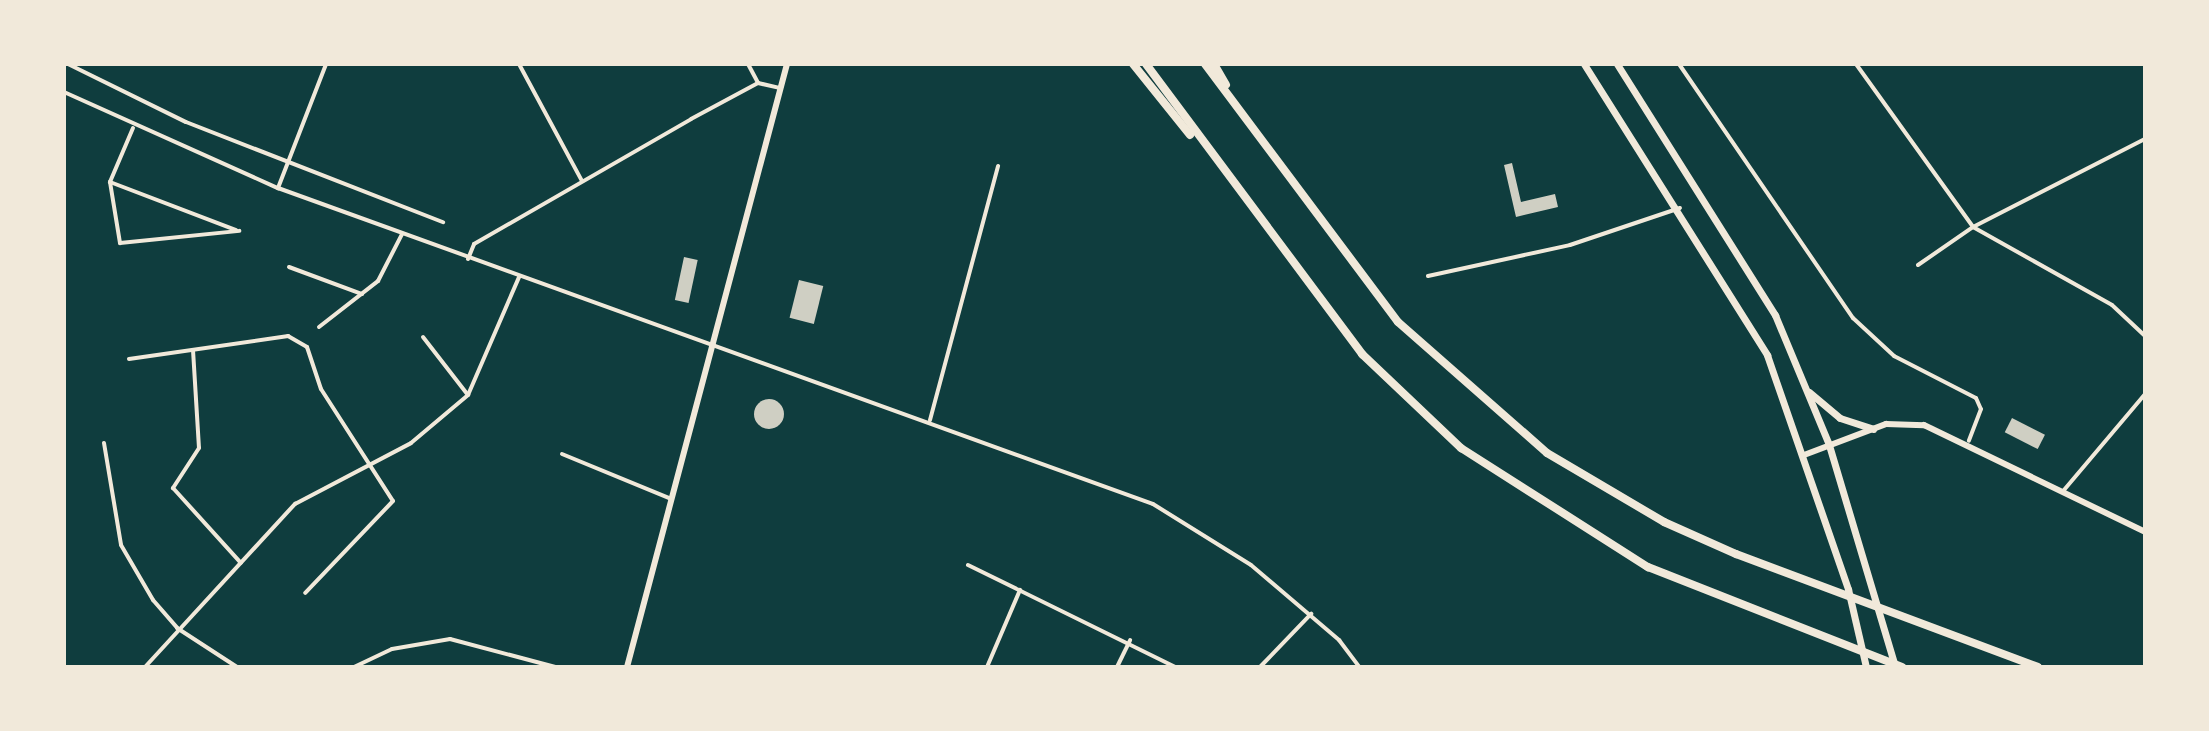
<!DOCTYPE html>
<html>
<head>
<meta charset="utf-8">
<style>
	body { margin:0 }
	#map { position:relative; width:2209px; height:731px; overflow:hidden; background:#0f3d3e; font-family:"Open Sans",sans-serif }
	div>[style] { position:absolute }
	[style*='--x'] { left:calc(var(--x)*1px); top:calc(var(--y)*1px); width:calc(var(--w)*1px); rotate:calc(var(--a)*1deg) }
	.building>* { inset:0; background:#cfcfc3; transform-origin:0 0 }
	.round { border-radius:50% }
	.minor>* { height:4px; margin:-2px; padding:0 2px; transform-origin:2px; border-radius:2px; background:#f1e9da }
	.tertiary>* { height:6px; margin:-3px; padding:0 3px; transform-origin:3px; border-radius:3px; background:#f1e9da }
	.secondary>* { height:6px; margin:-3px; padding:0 3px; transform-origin:3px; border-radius:3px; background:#f1e9da }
	.primary>* { height:7px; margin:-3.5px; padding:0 3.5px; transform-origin:3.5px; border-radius:3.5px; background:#f1e9da }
	.motorway>* { height:8px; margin:-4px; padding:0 4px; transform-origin:4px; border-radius:4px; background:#f1e9da }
	span { translate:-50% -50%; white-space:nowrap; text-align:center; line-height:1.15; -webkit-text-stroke:7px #f1e9da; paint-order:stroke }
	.frame { position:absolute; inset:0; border:66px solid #f1e9da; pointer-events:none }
</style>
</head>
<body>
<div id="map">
	<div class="building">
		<div style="clip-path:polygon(1512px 163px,1521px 202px,1555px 194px,1558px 207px,1516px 217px,1504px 165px)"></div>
		<div style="left:684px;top:257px;width:14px;height:44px;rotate:12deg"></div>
		<div style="left:799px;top:280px;width:25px;height:39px;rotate:14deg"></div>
		<div class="round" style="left:754px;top:399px;width:30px;height:30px"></div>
		<div style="left:2012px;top:418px;width:37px;height:16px;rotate:27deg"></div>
	</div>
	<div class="minor">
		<div style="--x:68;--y:64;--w:131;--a:26.2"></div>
		<div style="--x:186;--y:122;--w:276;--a:21.3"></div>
		<div style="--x:519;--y:64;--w:133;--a:61.7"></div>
		<div style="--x:748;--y:64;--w:21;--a:62"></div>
		<div style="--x:1679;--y:64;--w:308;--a:55.6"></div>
		<div style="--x:1853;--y:318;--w:56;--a:42.8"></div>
		<div style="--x:1894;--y:356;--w:92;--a:27.1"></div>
		<div style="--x:1976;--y:398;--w:12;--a:66"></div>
		<div style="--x:1981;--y:409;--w:34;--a:111"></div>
		<div style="--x:1856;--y:64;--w:201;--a:54.3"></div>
		<div style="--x:1973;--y:227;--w:159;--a:29.3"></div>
		<div style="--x:2112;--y:305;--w:45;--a:43.2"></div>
		<div style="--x:64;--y:92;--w:235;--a:24.2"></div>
		<div style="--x:278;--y:188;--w:930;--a:19.86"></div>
		<div style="--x:1153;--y:504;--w:115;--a:31.9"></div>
		<div style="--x:1251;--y:565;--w:116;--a:40.4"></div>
		<div style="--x:1339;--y:640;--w:34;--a:53"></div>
		<div style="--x:133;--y:128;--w:59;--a:113.1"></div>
		<div style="--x:110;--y:182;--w:62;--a:80.7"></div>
		<div style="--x:120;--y:243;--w:120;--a:-5.8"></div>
		<div style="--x:110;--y:182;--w:135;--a:20.9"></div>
		<div style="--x:278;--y:188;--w:133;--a:-68.8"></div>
		<div style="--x:468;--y:259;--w:16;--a:-68"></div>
		<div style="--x:474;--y:244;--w:250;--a:-29.9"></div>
		<div style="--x:691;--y:119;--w:76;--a:-28.2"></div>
		<div style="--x:758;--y:83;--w:23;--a:13"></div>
		<div style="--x:1918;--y:265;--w:67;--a:-34.6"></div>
		<div style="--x:1973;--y:227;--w:193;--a:-27.1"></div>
		<div style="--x:289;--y:267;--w:78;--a:20.3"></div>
		<div style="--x:1428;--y:276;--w:145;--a:-12.3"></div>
		<div style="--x:1570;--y:245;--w:116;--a:-18.6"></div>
		<div style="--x:319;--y:327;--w:75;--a:-37.9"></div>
		<div style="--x:378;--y:281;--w:53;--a:-62.9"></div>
		<div style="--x:423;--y:337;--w:73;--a:52.2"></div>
		<div style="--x:193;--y:350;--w:98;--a:86.5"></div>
		<div style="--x:199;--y:448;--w:48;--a:123"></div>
		<div style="--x:173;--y:488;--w:101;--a:47.8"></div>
		<div style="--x:129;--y:359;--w:161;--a:-8.2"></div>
		<div style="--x:288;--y:336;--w:22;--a:30"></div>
		<div style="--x:307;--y:347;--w:44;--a:71.6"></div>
		<div style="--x:321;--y:389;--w:133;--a:57.3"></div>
		<div style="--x:393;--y:501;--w:127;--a:133.7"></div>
		<div style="--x:930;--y:420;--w:263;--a:-75"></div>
		<div style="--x:104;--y:443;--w:103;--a:80.5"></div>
		<div style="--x:121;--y:545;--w:64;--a:59.8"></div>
		<div style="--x:153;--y:600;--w:37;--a:49"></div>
		<div style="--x:177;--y:628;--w:72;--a:33"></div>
		<div style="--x:562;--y:454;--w:118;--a:22.4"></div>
		<div style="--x:2064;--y:490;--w:126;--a:-49.8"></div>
		<div style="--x:968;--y:565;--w:231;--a:26.2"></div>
		<div style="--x:145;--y:667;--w:222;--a:-47.4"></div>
		<div style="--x:295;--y:504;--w:131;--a:-27.7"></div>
		<div style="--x:411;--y:443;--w:75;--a:-40.1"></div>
		<div style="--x:468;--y:395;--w:129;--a:-66.6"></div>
		<div style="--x:354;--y:667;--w:42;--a:-25.3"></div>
		<div style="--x:392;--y:649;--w:59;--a:-9.8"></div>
		<div style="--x:450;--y:639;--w:109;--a:14.9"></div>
		<div style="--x:987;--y:667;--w:84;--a:-66.8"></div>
		<div style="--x:1117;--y:667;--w:30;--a:-64"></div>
		<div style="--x:1260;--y:667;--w:74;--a:-46.1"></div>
	</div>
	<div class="tertiary">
		<div style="--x:1804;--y:455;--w:88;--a:-20.7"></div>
		<div style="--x:1886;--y:424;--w:38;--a:2"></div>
		<div style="--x:1924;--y:425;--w:246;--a:25.8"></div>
	</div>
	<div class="secondary">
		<div style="--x:627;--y:667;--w:624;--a:-75.14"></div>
	</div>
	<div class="primary">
		<div style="--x:1584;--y:64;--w:344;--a:57.8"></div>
		<div style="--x:1767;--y:355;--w:248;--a:70.9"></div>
		<div style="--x:1848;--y:589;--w:80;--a:77"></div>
		<div style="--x:1617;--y:64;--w:297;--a:57.8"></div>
		<div style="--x:1775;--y:315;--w:141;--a:67.4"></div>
		<div style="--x:1829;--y:445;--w:232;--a:73.4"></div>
		<div style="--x:1809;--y:392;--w:40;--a:40"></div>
		<div style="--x:1840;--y:418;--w:35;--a:18"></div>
	</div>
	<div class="motorway">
		<div style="--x:1133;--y:64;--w:91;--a:51.2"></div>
		<div style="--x:1146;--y:64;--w:362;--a:53.3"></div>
		<div style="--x:1362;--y:354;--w:137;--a:43.5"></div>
		<div style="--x:1461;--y:448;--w:222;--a:32.5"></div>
		<div style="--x:1648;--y:567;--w:273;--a:21.5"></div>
		<div style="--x:1205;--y:64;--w:322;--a:53.2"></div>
		<div style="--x:1398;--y:322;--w:198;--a:41.3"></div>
		<div style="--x:1547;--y:453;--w:136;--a:30.5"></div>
		<div style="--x:1664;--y:522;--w:79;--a:24"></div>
		<div style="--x:1736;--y:554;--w:322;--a:20.5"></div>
		<div style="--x:1214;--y:64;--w:24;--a:60"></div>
	</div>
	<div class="frame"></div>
</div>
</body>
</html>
